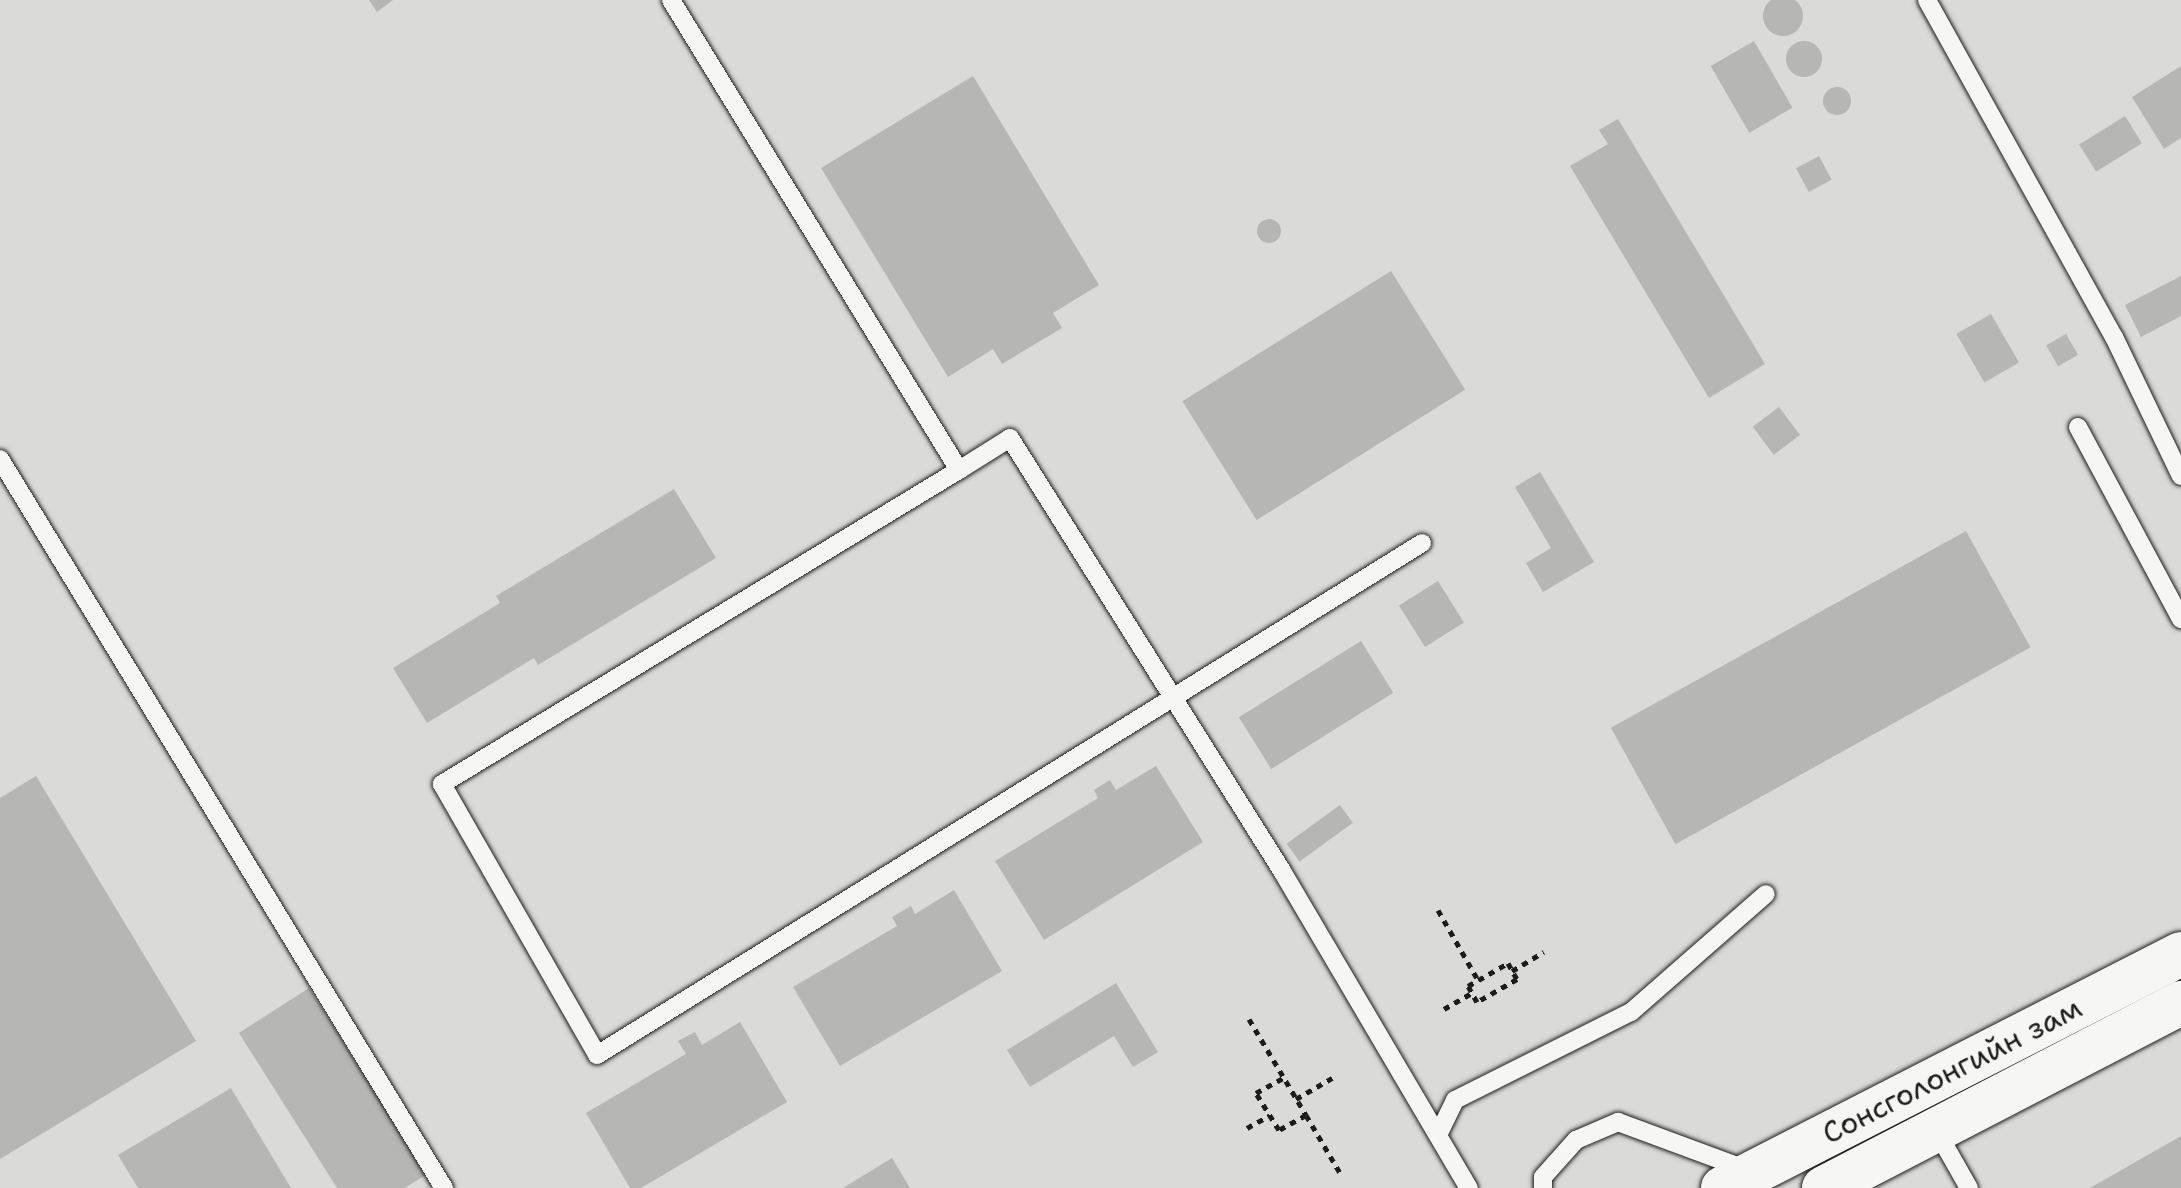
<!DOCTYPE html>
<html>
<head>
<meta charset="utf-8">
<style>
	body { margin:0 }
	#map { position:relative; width:2181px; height:1188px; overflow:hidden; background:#e9e9e5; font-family:"Shantell Sans",sans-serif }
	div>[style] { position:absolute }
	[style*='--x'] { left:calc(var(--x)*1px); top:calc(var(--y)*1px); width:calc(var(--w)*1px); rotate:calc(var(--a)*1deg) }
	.built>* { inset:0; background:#dadad6; transform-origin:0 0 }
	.building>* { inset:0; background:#b6b6b3; transform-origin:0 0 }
	.round { border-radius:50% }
	.path>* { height:5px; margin-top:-2.5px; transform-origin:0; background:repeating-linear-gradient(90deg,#1c1c1c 0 6px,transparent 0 12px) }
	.roads { filter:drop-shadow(0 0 2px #1c1c1c) drop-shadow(0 0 2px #1c1c1c) }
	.service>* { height:18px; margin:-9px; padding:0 9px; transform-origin:9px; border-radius:9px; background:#f6f6f2 }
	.primary>* { height:44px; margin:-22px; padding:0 22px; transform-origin:22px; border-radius:22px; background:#f6f6f2 }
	span { translate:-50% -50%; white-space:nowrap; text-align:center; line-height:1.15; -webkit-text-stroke:7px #f6f6f2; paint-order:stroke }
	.street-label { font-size:30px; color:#1c1c1c }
</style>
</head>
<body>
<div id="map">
	<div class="built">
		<div style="left:0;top:0;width:2181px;height:1188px"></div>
	</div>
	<div class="building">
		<div class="round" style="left:1763px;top:-4px;width:40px;height:40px"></div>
		<div style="clip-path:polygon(369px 0,393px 0,377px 12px)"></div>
		<div style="left:1754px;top:41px;width:77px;height:50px;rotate:60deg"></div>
		<div class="round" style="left:1786px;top:41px;width:36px;height:36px"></div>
		<div style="clip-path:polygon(2181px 66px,2181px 138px,2164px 149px,2132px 97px)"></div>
		<div style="clip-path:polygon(973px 76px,1099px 285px,1053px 313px,1062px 328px,1002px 364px,993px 349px,948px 377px,821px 168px)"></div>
		<div class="round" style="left:1823px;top:87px;width:28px;height:28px"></div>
		<div style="left:2125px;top:116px;width:32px;height:54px;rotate:58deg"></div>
		<div style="clip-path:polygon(1618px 119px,1765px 364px,1709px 398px,1570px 166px,1608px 144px,1599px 130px)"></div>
		<div style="left:1819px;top:156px;width:27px;height:26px;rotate:62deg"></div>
		<div class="round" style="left:1257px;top:219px;width:24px;height:24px"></div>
		<div style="left:1391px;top:271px;width:140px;height:246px;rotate:58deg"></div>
		<div style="clip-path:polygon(2181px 276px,2181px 316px,2141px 337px,2125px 305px)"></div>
		<div style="left:1991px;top:314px;width:56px;height:40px;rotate:60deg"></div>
		<div style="left:2066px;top:334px;width:24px;height:23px;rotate:60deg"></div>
		<div style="left:1779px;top:407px;width:35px;height:33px;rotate:53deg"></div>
		<div style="clip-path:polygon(1540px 472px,1594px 562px,1543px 592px,1526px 563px,1551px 548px,1515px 487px)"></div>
		<div style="clip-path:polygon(674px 489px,716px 558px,538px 665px,534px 658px,427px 723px,393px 668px,500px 603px,496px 596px)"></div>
		<div style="left:1966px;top:531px;width:133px;height:406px;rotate:61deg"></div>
		<div style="left:1438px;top:581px;width:49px;height:46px;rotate:58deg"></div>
		<div style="left:1361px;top:641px;width:61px;height:144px;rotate:58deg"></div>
		<div style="clip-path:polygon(1156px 766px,1203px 842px,1044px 940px,995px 861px,1098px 798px,1094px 790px,1110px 780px,1116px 790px)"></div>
		<div style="clip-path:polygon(36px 776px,196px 1041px,0 1159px,0 798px)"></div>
		<div style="left:1340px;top:805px;width:22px;height:66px;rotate:54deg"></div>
		<div style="clip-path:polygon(954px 890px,1002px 971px,840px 1066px,793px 987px,897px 926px,892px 917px,911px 906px,915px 914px)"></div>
		<div style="clip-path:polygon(1116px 983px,1158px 1052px,1133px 1067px,1114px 1036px,1030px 1087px,1007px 1050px)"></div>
		<div style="clip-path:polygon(309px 988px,427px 1174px,405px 1188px,337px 1188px,239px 1033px)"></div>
		<div style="clip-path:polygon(740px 1022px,787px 1102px,641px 1188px,630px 1188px,586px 1113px,686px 1054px,678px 1041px,695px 1032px,702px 1045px)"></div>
		<div style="clip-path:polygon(231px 1088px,291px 1188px,138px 1188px,118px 1155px)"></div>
		<div style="clip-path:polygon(2181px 1136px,2181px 1188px,2090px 1188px)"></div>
		<div style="clip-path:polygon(892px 1158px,910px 1188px,843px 1188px)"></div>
	</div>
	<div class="path">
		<div style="--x:1438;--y:910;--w:81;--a:60.3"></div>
		<div style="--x:1508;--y:963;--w:18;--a:61"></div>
		<div style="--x:1517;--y:979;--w:46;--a:150.1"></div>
		<div style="--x:1477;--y:1002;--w:18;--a:-119"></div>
		<div style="--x:1468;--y:986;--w:46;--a:-29.9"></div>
		<div style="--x:1512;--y:971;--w:37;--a:-31"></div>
		<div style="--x:1444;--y:1009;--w:32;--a:-30"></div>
		<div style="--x:1249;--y:1019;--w:112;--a:59.3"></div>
		<div style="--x:1306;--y:1115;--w:31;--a:151"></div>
		<div style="--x:1279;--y:1130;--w:44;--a:-121.9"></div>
		<div style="--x:1256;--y:1093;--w:31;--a:-29"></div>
		<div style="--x:1296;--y:1099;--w:42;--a:-30.3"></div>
		<div style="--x:1306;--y:1115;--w:71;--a:59.5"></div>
		<div style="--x:1247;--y:1128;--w:26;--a:-29"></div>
	</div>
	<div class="roads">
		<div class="service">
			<div style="--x:671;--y:0;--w:551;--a:58.5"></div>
			<div style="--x:959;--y:470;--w:60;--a:-32.1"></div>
			<div style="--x:1010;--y:438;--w:511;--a:57.86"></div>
			<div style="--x:1282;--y:871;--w:368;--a:59.5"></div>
			<div style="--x:1927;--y:0;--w:385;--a:61"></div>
			<div style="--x:2114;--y:337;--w:154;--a:64.3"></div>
			<div style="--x:2078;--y:427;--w:218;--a:61.8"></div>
			<div style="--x:0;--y:459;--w:854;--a:58.66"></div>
			<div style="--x:959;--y:470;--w:605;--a:148.73"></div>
			<div style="--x:442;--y:784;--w:312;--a:60.2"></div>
			<div style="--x:597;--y:1055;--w:971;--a:-31.82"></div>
			<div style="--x:1936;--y:1130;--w:67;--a:60.4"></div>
			<div style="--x:1438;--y:1135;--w:39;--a:-64"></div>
			<div style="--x:1455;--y:1100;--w:197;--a:-26.6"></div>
			<div style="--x:1631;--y:1012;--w:179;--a:-41.2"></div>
			<div style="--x:1543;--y:1188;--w:11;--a:-90"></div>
			<div style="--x:1543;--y:1177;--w:50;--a:-48.3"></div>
			<div style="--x:1576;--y:1140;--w:46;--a:-23.2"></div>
			<div style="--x:1618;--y:1122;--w:139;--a:20.3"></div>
		</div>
		<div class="primary">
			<div style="--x:1723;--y:1188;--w:514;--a:-27.06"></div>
			<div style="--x:1824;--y:1188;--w:402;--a:-27.4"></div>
		</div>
	</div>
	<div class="street-label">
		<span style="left:1952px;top:1071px;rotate:-27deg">Сонсголонгийн зам</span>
	</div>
</div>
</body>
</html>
